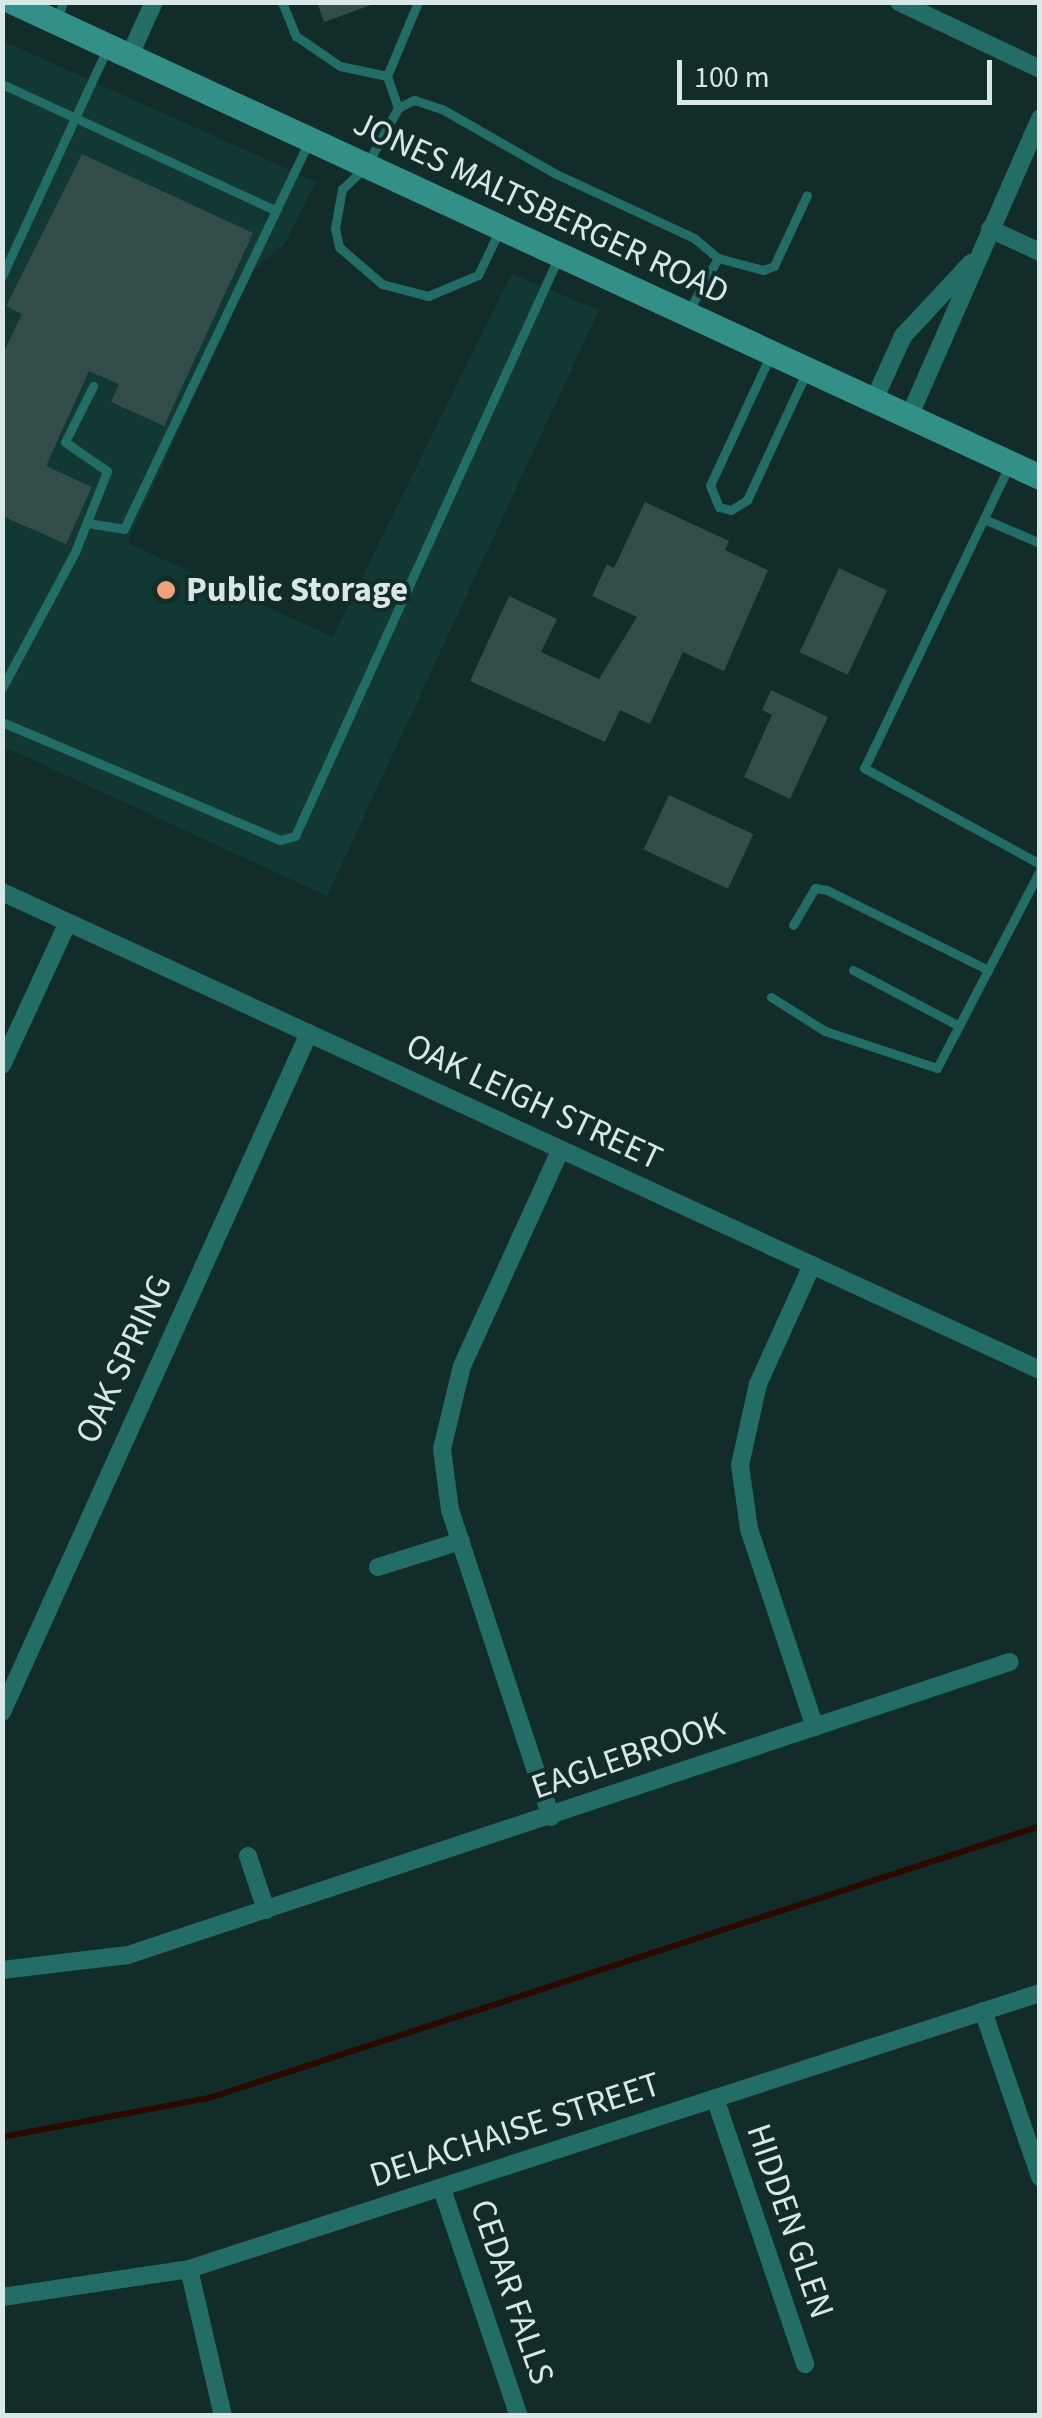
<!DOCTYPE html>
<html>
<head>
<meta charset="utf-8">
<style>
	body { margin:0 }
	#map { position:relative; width:1042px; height:2418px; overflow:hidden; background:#122c2a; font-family:"Source Sans 3",sans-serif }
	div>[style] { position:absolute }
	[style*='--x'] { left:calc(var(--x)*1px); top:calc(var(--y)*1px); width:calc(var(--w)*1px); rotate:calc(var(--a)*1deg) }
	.built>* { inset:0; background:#123834 }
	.stream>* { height:6px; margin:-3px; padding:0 3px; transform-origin:3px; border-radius:3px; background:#2a0900 }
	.building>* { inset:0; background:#324c49; transform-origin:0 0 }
	.lane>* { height:9px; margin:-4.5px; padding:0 4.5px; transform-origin:4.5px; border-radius:4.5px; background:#236d66 }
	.street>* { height:18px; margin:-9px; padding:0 9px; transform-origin:9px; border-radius:9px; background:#236d66 }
	.secondary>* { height:25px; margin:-12.5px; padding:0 12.5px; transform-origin:12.5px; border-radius:12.5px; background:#339088 }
	.dots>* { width:28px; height:28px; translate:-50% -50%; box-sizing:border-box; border:5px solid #122c2a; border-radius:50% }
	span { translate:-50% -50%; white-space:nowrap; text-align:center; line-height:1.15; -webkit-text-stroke:8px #122c2a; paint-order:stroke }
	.street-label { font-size:35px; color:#d9e8e6 }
	.poi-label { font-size:35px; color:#d9e8e6; font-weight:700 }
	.left { translate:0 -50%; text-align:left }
	.frame { position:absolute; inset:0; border:5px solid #d9e8e6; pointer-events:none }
	.scale { position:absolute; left:677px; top:60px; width:315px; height:45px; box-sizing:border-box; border:5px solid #d9e8e6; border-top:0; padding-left:12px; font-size:30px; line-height:35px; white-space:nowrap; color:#d9e8e6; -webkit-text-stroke:8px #122c2a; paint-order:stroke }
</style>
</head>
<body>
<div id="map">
	<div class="built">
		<div style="clip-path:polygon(3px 41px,316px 182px,285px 243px,253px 270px,127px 543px,333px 637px,511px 274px,599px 310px,327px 896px,3px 746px)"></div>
	</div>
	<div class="stream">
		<div style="--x:2;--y:2137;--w:211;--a:-10.7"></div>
		<div style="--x:209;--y:2098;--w:874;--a:-18.12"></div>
	</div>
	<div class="building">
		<div style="clip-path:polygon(317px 2px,370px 2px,371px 5px,324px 22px)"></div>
		<div style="clip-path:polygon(82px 154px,253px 233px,164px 426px,111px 402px,119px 384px,89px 371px,46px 466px,92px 487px,66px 544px,2px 516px,2px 356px,22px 314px,6px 306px)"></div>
		<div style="clip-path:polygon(645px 502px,729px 541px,725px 550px,768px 570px,724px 671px,683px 652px,650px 724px,620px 710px,605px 742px,470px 681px,509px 596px,557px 619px,541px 652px,599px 679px,637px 617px,592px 596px,607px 564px,614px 568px)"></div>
		<div style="left:839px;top:568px;width:53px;height:93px;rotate:25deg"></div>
		<div style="clip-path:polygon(771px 690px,828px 717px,790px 799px,744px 777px,772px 715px,762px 710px)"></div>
		<div style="left:669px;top:795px;width:93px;height:60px;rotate:25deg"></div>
	</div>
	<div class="lane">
		<div style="--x:282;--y:2;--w:37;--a:68"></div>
		<div style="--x:296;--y:36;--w:53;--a:34.3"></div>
		<div style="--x:340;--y:66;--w:48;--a:12"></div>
		<div style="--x:418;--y:2;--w:80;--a:112.7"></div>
		<div style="--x:387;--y:76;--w:34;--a:71"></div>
		<div style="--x:398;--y:108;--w:66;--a:118.9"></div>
		<div style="--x:366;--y:166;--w:33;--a:136"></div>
		<div style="--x:342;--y:189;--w:40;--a:100"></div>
		<div style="--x:335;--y:228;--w:19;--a:78"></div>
		<div style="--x:339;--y:247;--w:57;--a:40.7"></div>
		<div style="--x:382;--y:284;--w:48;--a:14.6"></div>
		<div style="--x:428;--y:296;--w:54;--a:-22.8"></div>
		<div style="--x:478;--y:275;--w:51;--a:-64.4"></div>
		<div style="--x:57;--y:20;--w:19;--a:-72"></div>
		<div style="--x:2;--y:84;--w:301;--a:24.8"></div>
		<div style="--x:398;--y:108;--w:18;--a:-27"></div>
		<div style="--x:414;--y:100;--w:29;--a:18"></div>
		<div style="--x:442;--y:109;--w:129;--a:29.7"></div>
		<div style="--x:554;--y:173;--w:154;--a:24.9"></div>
		<div style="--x:694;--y:238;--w:31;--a:40"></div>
		<div style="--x:718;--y:258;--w:62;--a:119.1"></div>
		<div style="--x:718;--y:258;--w:47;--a:14.9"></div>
		<div style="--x:763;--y:270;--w:12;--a:-20"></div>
		<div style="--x:774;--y:266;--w:78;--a:-65.1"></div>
		<div style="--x:2;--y:276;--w:250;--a:-65.2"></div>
		<div style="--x:770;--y:356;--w:142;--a:114.9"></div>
		<div style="--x:710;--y:485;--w:24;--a:68"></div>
		<div style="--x:719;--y:507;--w:12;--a:14"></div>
		<div style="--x:731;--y:510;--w:19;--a:-32"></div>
		<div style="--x:747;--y:500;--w:140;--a:-65.1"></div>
		<div style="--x:1009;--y:466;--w:335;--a:115.6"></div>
		<div style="--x:864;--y:768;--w:200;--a:28.6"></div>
		<div style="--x:984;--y:519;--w:61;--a:23.2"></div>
		<div style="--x:87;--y:523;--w:37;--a:9"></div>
		<div style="--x:124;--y:529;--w:430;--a:-64.5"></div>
		<div style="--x:2;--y:688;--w:154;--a:-61.8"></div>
		<div style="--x:75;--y:552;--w:87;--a:-68.4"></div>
		<div style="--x:107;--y:471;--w:51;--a:-145.4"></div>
		<div style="--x:65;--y:442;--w:63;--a:-63.4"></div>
		<div style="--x:2;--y:722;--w:302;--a:23"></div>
		<div style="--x:280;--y:840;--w:16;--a:-15"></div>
		<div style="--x:295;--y:836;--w:635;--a:-65.53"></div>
		<div style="--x:793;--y:925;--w:43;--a:-59.3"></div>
		<div style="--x:815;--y:888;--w:12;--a:9"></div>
		<div style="--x:827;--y:890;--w:180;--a:26.4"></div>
		<div style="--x:853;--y:970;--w:120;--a:27.8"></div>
		<div style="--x:771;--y:997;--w:64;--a:32.2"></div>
		<div style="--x:825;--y:1031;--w:118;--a:18.3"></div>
		<div style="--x:937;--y:1068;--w:223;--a:-62.5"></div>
	</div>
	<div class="street">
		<div style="--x:899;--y:2;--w:156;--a:25.4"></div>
		<div style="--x:129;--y:57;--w:60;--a:-65.6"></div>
		<div style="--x:990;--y:229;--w:55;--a:24.7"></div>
		<div style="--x:874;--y:400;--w:70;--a:-65.6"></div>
		<div style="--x:903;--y:336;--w:100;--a:-47"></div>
		<div style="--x:909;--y:417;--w:326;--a:-66.3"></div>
		<div style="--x:2;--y:892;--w:1143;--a:24.73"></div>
		<div style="--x:2;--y:1065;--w:157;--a:-65.2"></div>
		<div style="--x:812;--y:1265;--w:131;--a:114.4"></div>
		<div style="--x:758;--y:1384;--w:83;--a:102.5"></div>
		<div style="--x:740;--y:1465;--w:65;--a:82"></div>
		<div style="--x:749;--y:1529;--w:209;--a:71.6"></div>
		<div style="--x:378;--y:1567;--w:87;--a:-17.4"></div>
		<div style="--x:2;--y:1712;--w:745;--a:-65.67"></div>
		<div style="--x:551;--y:1817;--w:323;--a:-108.2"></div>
		<div style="--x:450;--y:1510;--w:62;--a:-97.5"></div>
		<div style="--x:442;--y:1449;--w:85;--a:-76.5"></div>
		<div style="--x:462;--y:1366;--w:236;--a:-65.5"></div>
		<div style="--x:248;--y:1856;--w:57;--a:71.6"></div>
		<div style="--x:2;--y:1970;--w:127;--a:-6.8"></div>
		<div style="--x:128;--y:1955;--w:929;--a:-18.38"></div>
		<div style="--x:983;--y:2011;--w:176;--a:71"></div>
		<div style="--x:715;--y:2098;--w:281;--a:71.3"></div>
		<div style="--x:442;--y:2189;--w:240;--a:71.3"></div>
		<div style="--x:189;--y:2269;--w:151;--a:77"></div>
		<div style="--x:2;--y:2297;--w:189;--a:-8.5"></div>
		<div style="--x:189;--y:2269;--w:895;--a:-17.97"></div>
	</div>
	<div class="secondary">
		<div style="--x:13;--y:2;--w:1132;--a:24.82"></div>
	</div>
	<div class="dots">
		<div style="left:166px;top:590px;background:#f2a07e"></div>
	</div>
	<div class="street-label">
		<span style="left:541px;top:208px;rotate:25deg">JONES MALTSBERGER ROAD</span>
		<span style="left:534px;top:1102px;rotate:25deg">OAK LEIGH STREET</span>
		<span style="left:124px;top:1359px;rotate:-65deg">OAK SPRING</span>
		<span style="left:628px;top:1756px;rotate:-19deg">EAGLEBROOK</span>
		<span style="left:515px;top:2130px;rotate:-18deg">DELACHAISE STREET</span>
		<span style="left:790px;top:2221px;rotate:71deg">HIDDEN GLEN</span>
		<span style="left:512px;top:2292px;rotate:71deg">CEDAR FALLS</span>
	</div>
	<div class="poi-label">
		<span class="left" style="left:186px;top:590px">Public Storage</span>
	</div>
	<div class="frame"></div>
	<div class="scale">100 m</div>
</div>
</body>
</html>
